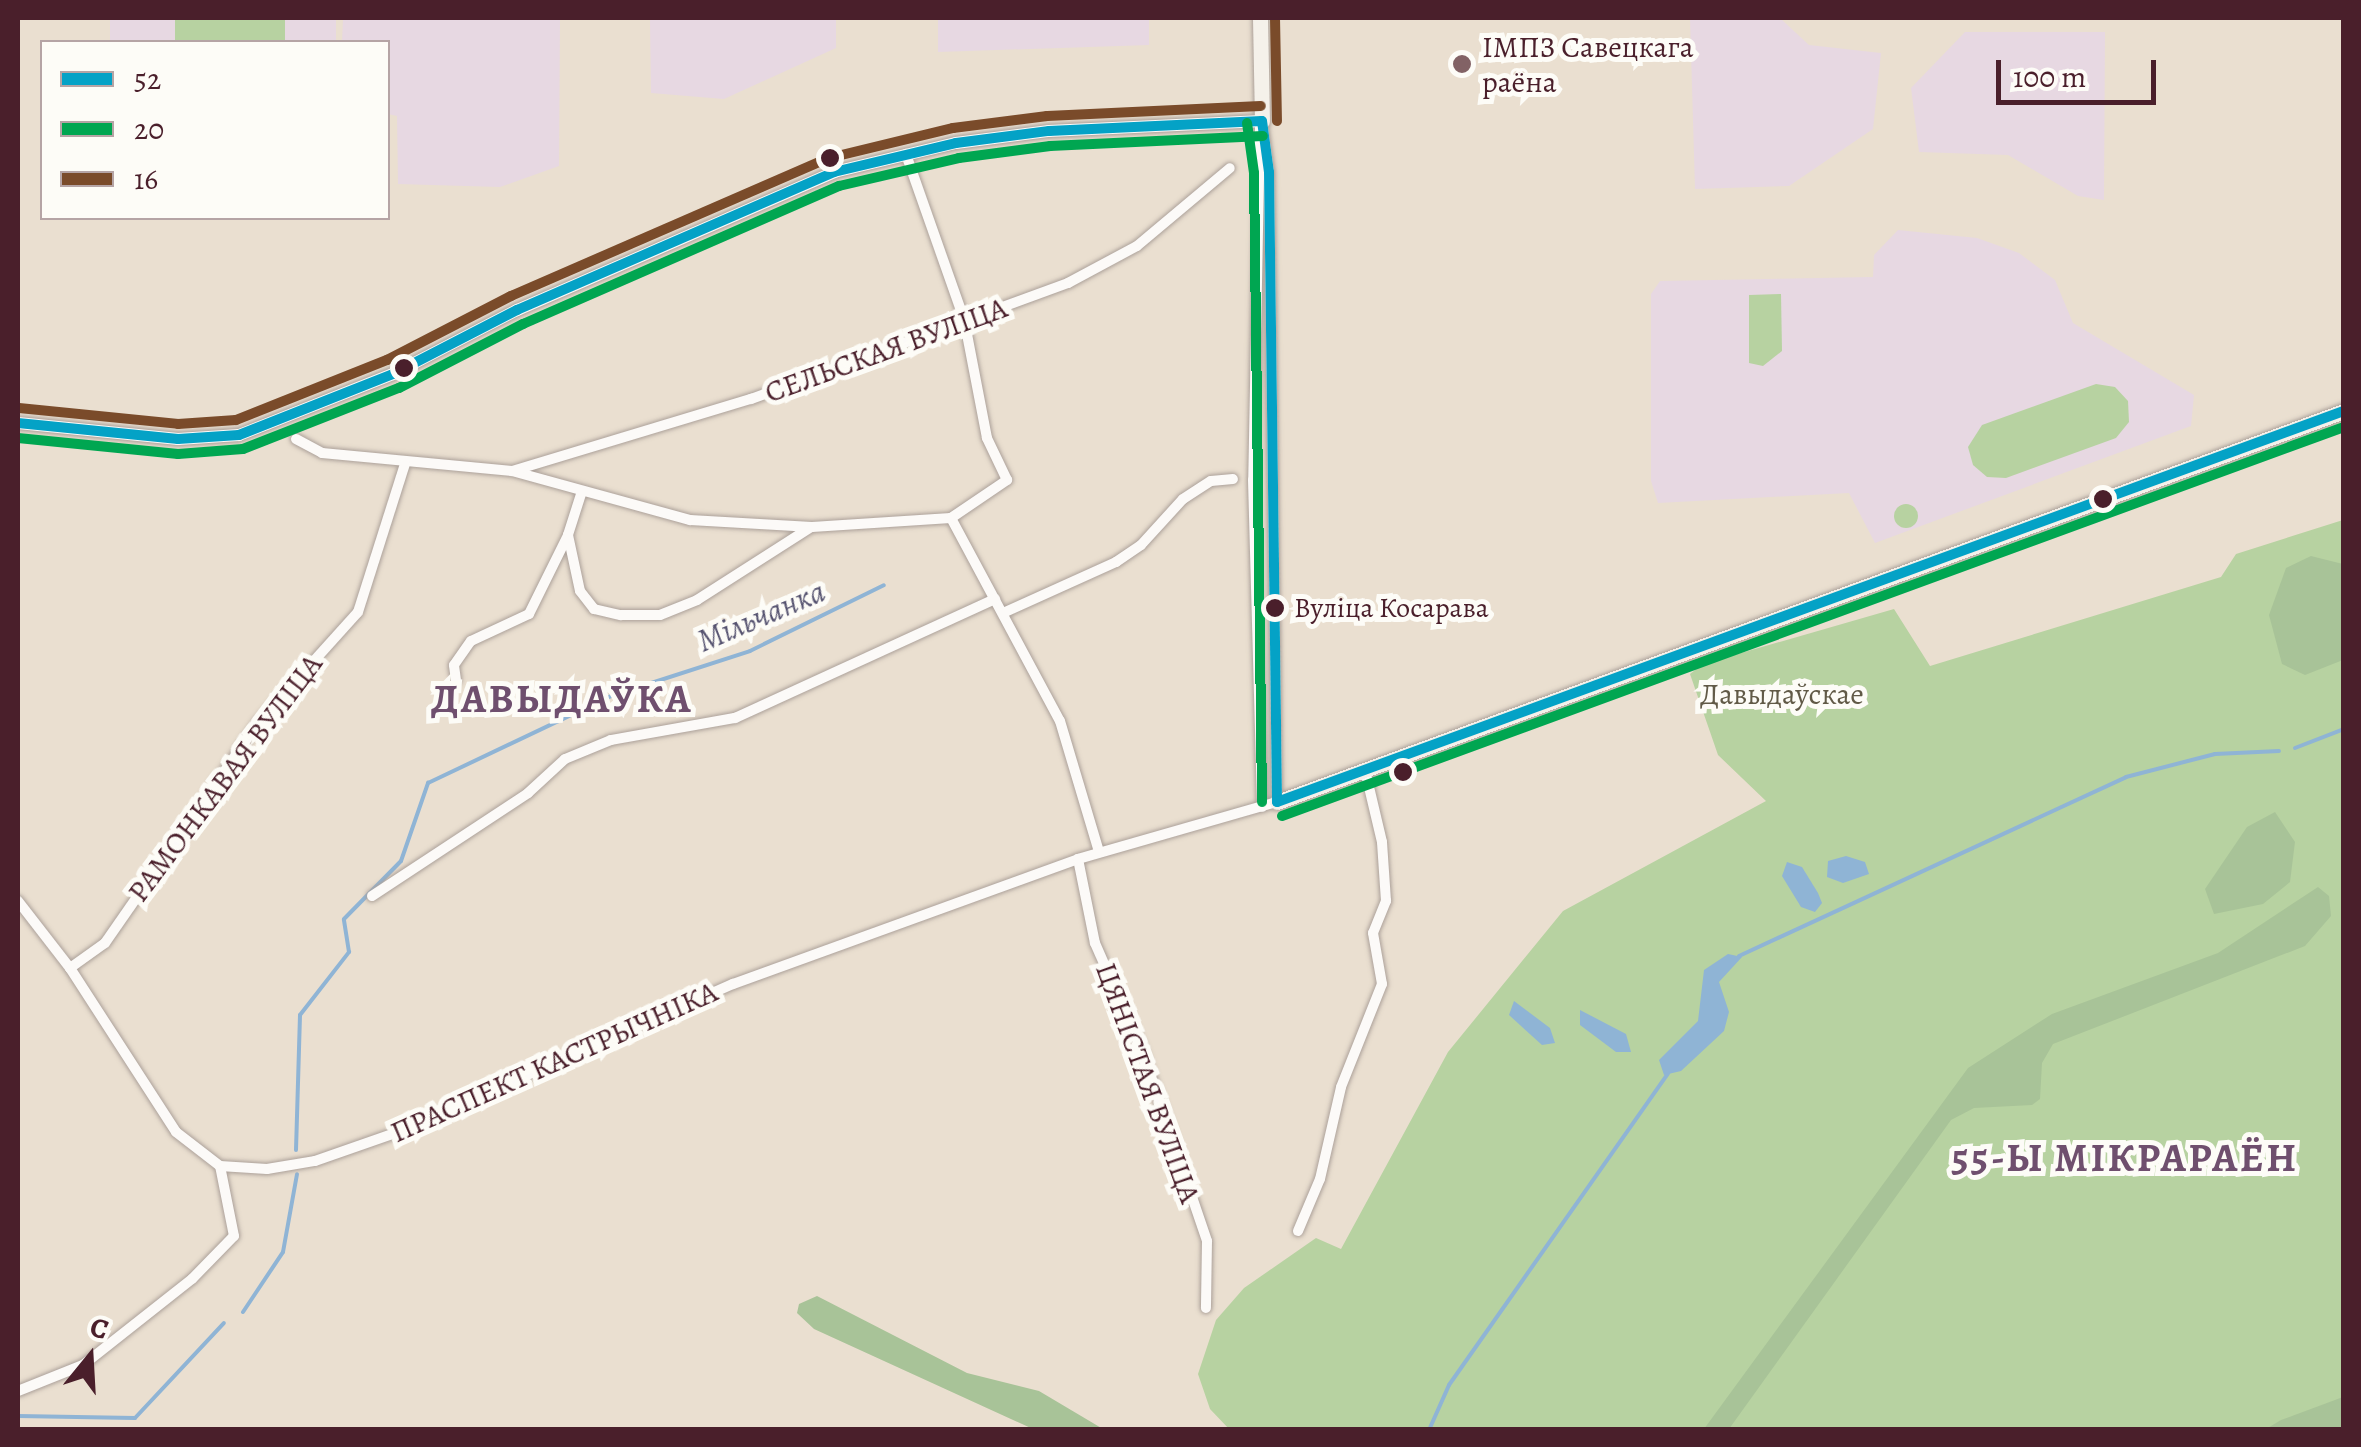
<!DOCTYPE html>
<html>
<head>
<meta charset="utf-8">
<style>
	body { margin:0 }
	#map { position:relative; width:2361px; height:1447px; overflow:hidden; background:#eadfd0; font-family:Alegreya,serif }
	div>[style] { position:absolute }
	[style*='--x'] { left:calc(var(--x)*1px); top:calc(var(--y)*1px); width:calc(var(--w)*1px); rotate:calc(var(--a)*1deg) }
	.built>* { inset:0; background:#e7d8e2; transform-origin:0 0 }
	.green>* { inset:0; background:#b7d2a1; transform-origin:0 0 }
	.round { border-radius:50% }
	.forest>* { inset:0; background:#a8c398 }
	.water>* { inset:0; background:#8fb4d5 }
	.stream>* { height:4px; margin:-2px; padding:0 2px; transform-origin:2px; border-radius:2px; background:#8fb4d5 }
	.roads { filter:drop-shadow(0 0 2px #aca19a) drop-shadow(0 0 2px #aca19a) }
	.minor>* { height:10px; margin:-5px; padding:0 5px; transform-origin:5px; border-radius:5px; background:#fcfaf8 }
	.tertiary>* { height:12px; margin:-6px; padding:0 6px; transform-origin:6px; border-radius:6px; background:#fcfaf8 }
	.secondary>* { height:15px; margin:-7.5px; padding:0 7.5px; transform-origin:7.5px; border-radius:7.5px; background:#f5f1ea }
	.bus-1>* { height:10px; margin:-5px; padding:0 5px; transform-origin:5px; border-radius:5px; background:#04a2c6 }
	.bus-2>* { height:10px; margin:-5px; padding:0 5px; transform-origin:5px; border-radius:5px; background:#00a651 }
	.bus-3>* { height:10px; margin:-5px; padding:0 5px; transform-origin:5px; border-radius:5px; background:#7a4b2a }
	.dots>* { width:28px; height:28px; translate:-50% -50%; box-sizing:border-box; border:5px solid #fdfcf7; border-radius:50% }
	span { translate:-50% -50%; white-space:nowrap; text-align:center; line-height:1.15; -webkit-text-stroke:10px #fdfcf7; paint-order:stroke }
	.bus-label { font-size:28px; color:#4a1f2b }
	.left { translate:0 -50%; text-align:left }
	.poi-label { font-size:30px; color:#4a1f2b }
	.street-label { font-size:30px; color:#4a1f2b }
	.park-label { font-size:30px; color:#615a47 }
	.water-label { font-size:32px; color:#565370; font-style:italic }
	.district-label { font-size:40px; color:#6f4f6e; font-weight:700; letter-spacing:2.5px }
	.frame { position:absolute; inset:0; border:20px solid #4a1f2b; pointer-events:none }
	.legend { position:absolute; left:40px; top:40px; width:350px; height:180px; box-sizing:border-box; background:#fdfcf7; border:2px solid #b5a4a5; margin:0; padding:12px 18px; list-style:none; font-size:30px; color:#4a1f2b }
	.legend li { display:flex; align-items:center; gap:20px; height:50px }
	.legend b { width:50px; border:2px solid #b5a4a5 }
	.north { position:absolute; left:40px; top:1307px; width:100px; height:100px; -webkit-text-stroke:8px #fdfcf7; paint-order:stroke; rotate:18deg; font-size:28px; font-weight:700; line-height:40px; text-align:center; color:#4a1f2b }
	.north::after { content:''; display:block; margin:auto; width:35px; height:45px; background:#4a1f2b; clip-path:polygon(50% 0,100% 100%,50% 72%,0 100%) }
	.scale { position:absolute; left:1996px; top:60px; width:160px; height:45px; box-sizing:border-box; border:5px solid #4a1f2b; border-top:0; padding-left:12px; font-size:30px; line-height:35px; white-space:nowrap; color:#4a1f2b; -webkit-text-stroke:8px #fdfcf7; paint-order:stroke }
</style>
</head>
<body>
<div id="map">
	<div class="built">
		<div style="left:110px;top:18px;width:226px;height:24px"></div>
		<div style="clip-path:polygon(343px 18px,560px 18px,559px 166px,500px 187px,398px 184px,397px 116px,388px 114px,388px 42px,342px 42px)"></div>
		<div style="clip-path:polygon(650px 18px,836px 18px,836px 48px,724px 99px,651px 93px)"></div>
		<div style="clip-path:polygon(938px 18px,1149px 18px,1149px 45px,938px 52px)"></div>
		<div style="clip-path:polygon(1690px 18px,1782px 20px,1809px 45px,1881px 53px,1873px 129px,1789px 186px,1695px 189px)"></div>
		<div style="clip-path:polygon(1965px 32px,2105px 32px,2104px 200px,2078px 196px,2008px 155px,1919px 152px,1911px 88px)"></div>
		<div style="clip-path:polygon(1898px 230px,1977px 238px,2019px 253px,2055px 280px,2073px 323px,2194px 395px,2191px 426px,1875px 543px,1849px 493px,1658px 503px,1651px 481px,1651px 294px,1660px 281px,1873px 277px,1874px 255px)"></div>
	</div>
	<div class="green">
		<div style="left:175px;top:18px;width:110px;height:24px"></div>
		<div style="clip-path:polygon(1781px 294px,1782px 351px,1763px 366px,1749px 363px,1749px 295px)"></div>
		<div style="clip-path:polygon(2096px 384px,2115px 387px,2128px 401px,2129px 422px,2116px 438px,2006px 478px,1987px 477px,1973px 465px,1968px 447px,1982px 425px)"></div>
		<div class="round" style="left:1894px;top:504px;width:24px;height:24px"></div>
		<div style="clip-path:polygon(2343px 520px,2343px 1429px,1230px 1430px,1210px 1409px,1198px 1374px,1216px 1320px,1244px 1288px,1316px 1238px,1341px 1249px,1448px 1052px,1563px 911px,1766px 801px,1718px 755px,1690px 674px,1703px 664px,1894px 609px,1930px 666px,2221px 577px,2236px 554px)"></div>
	</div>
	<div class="forest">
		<div style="clip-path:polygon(2311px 556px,2343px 564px,2343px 660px,2305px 675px,2282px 664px,2269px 615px,2286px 568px)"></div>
		<div style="clip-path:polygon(2275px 812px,2295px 842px,2290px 882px,2263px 904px,2214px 914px,2205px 889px,2247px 827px)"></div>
		<div style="clip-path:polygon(2318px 887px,2329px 896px,2331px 916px,2305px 946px,2053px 1044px,2042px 1063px,2040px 1099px,2032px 1105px,1974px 1108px,1951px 1120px,1729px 1429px,1704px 1429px,1968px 1068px,2052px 1014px,2218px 953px)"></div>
		<div style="clip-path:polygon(817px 1296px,967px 1373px,1039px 1391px,1103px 1429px,1033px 1429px,814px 1329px,797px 1313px,799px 1304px)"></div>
		<div style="clip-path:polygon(2343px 1397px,2343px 1429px,2266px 1429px,2281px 1420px)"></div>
	</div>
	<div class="water">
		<div style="clip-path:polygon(1846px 856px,1865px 862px,1869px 874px,1843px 883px,1827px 877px,1828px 861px)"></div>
		<div style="clip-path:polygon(1787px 862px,1802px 867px,1818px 893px,1822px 903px,1815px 912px,1801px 907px,1782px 876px)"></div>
		<div style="clip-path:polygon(1728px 954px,1742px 957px,1719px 982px,1729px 1012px,1724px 1031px,1681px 1071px,1664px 1075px,1659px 1060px,1698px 1021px,1704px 970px)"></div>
		<div style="clip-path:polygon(1514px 1001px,1550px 1028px,1555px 1043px,1542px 1045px,1509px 1015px)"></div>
		<div style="clip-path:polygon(1580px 1010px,1626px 1034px,1631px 1052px,1616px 1052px,1580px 1025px)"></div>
	</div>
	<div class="stream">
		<div style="--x:2295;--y:748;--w:53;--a:-21.2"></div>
		<div style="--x:1739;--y:956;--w:426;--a:-24.8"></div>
		<div style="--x:2126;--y:777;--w:92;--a:-14.5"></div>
		<div style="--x:2215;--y:754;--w:64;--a:-2.7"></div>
		<div style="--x:296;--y:1150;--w:135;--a:-88.3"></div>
		<div style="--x:300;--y:1015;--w:80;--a:-52.1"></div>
		<div style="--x:349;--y:952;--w:33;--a:-99"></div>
		<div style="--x:344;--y:919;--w:81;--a:-45.5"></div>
		<div style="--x:401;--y:861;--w:83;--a:-70.9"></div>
		<div style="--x:428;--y:783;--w:203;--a:-25.4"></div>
		<div style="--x:611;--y:696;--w:146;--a:-17.9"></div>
		<div style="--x:750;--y:651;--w:149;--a:-26.2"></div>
		<div style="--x:243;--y:1312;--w:72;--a:-56.3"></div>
		<div style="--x:283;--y:1252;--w:79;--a:-79.8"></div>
		<div style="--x:18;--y:1416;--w:117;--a:1"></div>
		<div style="--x:135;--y:1418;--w:130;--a:-46.9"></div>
		<div style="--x:1429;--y:1430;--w:49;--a:-66"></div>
		<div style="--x:1449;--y:1385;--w:381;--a:-54.9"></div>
	</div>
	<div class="roads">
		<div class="minor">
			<div style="--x:1260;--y:126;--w:354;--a:91.1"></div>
			<div style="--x:1253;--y:480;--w:327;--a:88.4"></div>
			<div style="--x:296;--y:439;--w:30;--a:28"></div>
			<div style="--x:322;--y:453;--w:191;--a:5.4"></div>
			<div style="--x:512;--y:471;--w:185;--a:15.4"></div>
			<div style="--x:690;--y:520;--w:122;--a:3.3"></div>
			<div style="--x:812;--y:527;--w:139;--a:-3.7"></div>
			<div style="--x:951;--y:518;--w:68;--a:-34.2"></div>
			<div style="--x:1007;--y:480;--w:47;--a:-115.5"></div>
			<div style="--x:987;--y:438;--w:121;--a:-100.9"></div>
			<div style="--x:964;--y:319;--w:175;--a:-109.4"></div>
			<div style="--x:512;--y:471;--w:250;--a:-16.8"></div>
			<div style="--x:751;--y:399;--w:338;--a:-20.1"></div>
			<div style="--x:1068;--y:283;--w:78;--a:-28.2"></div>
			<div style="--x:1137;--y:246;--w:121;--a:-40"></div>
			<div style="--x:582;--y:491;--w:46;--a:107.7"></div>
			<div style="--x:568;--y:535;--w:57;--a:77.9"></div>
			<div style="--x:580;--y:591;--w:23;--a:52"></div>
			<div style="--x:594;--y:609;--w:28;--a:13"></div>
			<div style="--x:621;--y:615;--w:39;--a:0"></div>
			<div style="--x:660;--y:615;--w:40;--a:-22"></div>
			<div style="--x:697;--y:600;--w:135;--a:-32.6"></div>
			<div style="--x:951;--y:518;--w:230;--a:61.8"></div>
			<div style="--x:1060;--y:721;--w:137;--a:73.4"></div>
			<div style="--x:1003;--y:613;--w:124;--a:-24.3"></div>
			<div style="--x:1116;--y:562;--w:30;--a:-34"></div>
			<div style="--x:1141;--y:545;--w:62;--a:-47.6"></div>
			<div style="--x:1183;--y:499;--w:33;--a:-33"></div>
			<div style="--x:1211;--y:481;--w:22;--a:-5"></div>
			<div style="--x:456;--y:680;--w:15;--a:-98"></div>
			<div style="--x:454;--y:665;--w:29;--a:-55"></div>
			<div style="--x:471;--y:641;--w:64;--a:-25"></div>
			<div style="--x:529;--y:614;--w:88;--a:-63.7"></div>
			<div style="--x:1078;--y:859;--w:86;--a:78.6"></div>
			<div style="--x:1095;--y:943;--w:117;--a:66.3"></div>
			<div style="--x:1142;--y:1050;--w:202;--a:71.2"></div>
			<div style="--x:1207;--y:1241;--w:67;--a:90.9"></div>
			<div style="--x:372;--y:896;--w:187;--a:-33.4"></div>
			<div style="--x:528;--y:793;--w:50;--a:-42.6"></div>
			<div style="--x:565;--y:759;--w:50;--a:-22.4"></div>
			<div style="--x:611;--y:740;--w:126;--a:-10.1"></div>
			<div style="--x:735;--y:718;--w:286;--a:-24.6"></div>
			<div style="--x:18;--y:901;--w:85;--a:52.2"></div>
			<div style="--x:70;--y:968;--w:195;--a:57.1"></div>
			<div style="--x:176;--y:1132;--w:56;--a:37.7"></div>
			<div style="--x:220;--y:1166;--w:47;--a:3.7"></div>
			<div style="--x:267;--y:1169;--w:49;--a:-9.5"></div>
			<div style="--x:315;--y:1161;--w:91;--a:-19.2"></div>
			<div style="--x:401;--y:1131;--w:363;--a:-23.9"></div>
			<div style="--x:733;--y:984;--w:367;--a:-19.9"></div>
			<div style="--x:1078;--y:859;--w:207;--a:-16"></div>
			<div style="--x:1277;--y:802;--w:630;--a:-90.73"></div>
			<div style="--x:1269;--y:172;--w:51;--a:-97.8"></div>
			<div style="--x:70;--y:968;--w:43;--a:-35.5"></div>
			<div style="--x:105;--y:943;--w:268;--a:-55.2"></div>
			<div style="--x:258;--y:723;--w:149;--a:-48"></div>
			<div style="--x:358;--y:612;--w:155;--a:-72.4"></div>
			<div style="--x:1298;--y:1231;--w:56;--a:-67.1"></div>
			<div style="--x:1320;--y:1179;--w:94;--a:-77.1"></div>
			<div style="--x:1341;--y:1087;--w:111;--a:-68.3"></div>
			<div style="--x:1382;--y:984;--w:52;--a:-100"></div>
			<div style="--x:1373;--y:933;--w:35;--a:-68"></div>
			<div style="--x:1386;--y:901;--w:59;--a:-93.9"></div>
			<div style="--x:1382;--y:842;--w:74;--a:-103.3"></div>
			<div style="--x:18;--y:1391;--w:70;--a:-21.8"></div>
			<div style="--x:83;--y:1365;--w:139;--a:-38.3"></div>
			<div style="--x:192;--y:1279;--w:60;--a:-45.7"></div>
			<div style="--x:234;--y:1236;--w:71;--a:-101.3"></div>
		</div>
		<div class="tertiary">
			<div style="--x:18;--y:423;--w:161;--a:5.7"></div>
			<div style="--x:178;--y:439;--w:61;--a:-3.8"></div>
			<div style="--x:239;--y:435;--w:166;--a:-21.6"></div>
			<div style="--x:393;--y:374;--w:140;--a:-27.3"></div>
			<div style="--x:517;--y:310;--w:346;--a:-23.5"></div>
			<div style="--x:834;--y:172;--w:125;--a:-13.4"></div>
			<div style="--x:956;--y:143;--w:94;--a:-7.4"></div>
			<div style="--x:1049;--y:131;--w:213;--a:-2.7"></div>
		</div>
		<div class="secondary">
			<div style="--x:1260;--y:18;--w:103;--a:88.9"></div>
			<div style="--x:1277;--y:802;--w:1136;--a:-20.13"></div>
		</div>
	</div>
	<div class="bus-1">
		<div style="--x:1262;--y:121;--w:51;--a:82.2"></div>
		<div style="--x:1269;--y:172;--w:630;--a:89.27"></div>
		<div style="--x:18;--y:423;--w:161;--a:5.7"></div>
		<div style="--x:178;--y:439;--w:61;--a:-3.8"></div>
		<div style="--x:239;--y:435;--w:166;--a:-21.6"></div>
		<div style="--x:393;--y:374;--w:140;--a:-27.3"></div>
		<div style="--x:517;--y:310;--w:346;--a:-23.5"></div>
		<div style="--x:834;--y:172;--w:125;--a:-13.4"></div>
		<div style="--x:956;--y:143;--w:94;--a:-7.4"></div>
		<div style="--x:1049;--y:131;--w:213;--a:-2.7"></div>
		<div style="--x:1277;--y:802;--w:1136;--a:-20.13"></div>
	</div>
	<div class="bus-2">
		<div style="--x:1247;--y:123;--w:50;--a:82"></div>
		<div style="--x:1254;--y:173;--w:629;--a:89.27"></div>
		<div style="--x:18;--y:438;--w:161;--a:5.7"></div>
		<div style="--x:178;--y:454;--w:65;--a:-4.4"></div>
		<div style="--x:243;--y:449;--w:168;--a:-21.4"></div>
		<div style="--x:399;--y:388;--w:140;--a:-27.3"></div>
		<div style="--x:523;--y:324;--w:345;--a:-23.6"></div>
		<div style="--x:839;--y:186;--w:123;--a:-13.1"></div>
		<div style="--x:959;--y:158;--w:92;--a:-7.5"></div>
		<div style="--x:1050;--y:146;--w:213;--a:-2.7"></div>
		<div style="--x:1282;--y:816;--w:1131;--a:-20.12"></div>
	</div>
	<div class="bus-3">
		<div style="--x:1275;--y:18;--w:103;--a:88.9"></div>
		<div style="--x:19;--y:408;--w:160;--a:5.7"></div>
		<div style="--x:178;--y:424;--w:58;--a:-3.9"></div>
		<div style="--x:236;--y:420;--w:162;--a:-21.7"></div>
		<div style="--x:387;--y:360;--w:140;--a:-27.3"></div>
		<div style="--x:511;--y:296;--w:347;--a:-23.5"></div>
		<div style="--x:829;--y:158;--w:128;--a:-13.6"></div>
		<div style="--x:953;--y:128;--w:95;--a:-7.3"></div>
		<div style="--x:1047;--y:116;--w:214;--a:-2.7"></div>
	</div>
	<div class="dots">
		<div style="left:1462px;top:64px;background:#826265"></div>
		<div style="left:830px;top:158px;background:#4a1f2b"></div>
		<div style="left:404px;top:368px;background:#4a1f2b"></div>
		<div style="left:2103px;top:499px;background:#4a1f2b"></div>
		<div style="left:1275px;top:608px;background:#4a1f2b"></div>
		<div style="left:1403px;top:772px;background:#4a1f2b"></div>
	</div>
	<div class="bus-label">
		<span class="left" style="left:1294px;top:608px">Вуліца Косарава</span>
	</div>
	<div class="poi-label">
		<span class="left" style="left:1482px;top:64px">ІМПЗ Савецкага<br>раёна</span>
	</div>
	<div class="street-label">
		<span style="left:886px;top:350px;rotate:-20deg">СЕЛЬСКАЯ ВУЛІЦА</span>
		<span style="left:225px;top:778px;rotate:-53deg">РАМОНКАВАЯ ВУЛІЦА</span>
		<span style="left:554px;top:1062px;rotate:-24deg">ПРАСПЕКТ КАСТРЫЧНІКА</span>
		<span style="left:1148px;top:1083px;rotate:70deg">ЦЯНІСТАЯ ВУЛІЦА</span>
	</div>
	<div class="park-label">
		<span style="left:1782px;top:694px">Давыдаўскае</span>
	</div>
	<div class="water-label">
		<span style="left:761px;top:616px;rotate:-23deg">Мільчанка</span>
	</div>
	<div class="district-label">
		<span style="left:562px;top:699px">ДАВЫДАЎКА</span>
		<span style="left:2125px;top:1158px">55-Ы МІКРАРАЁН</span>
	</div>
	<div class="frame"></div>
	<ul class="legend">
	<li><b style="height:12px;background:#04a2c6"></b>52</li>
	<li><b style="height:12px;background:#00a651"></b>20</li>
	<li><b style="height:12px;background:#7a4b2a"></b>16</li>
	</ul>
	<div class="north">С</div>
	<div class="scale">100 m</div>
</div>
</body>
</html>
